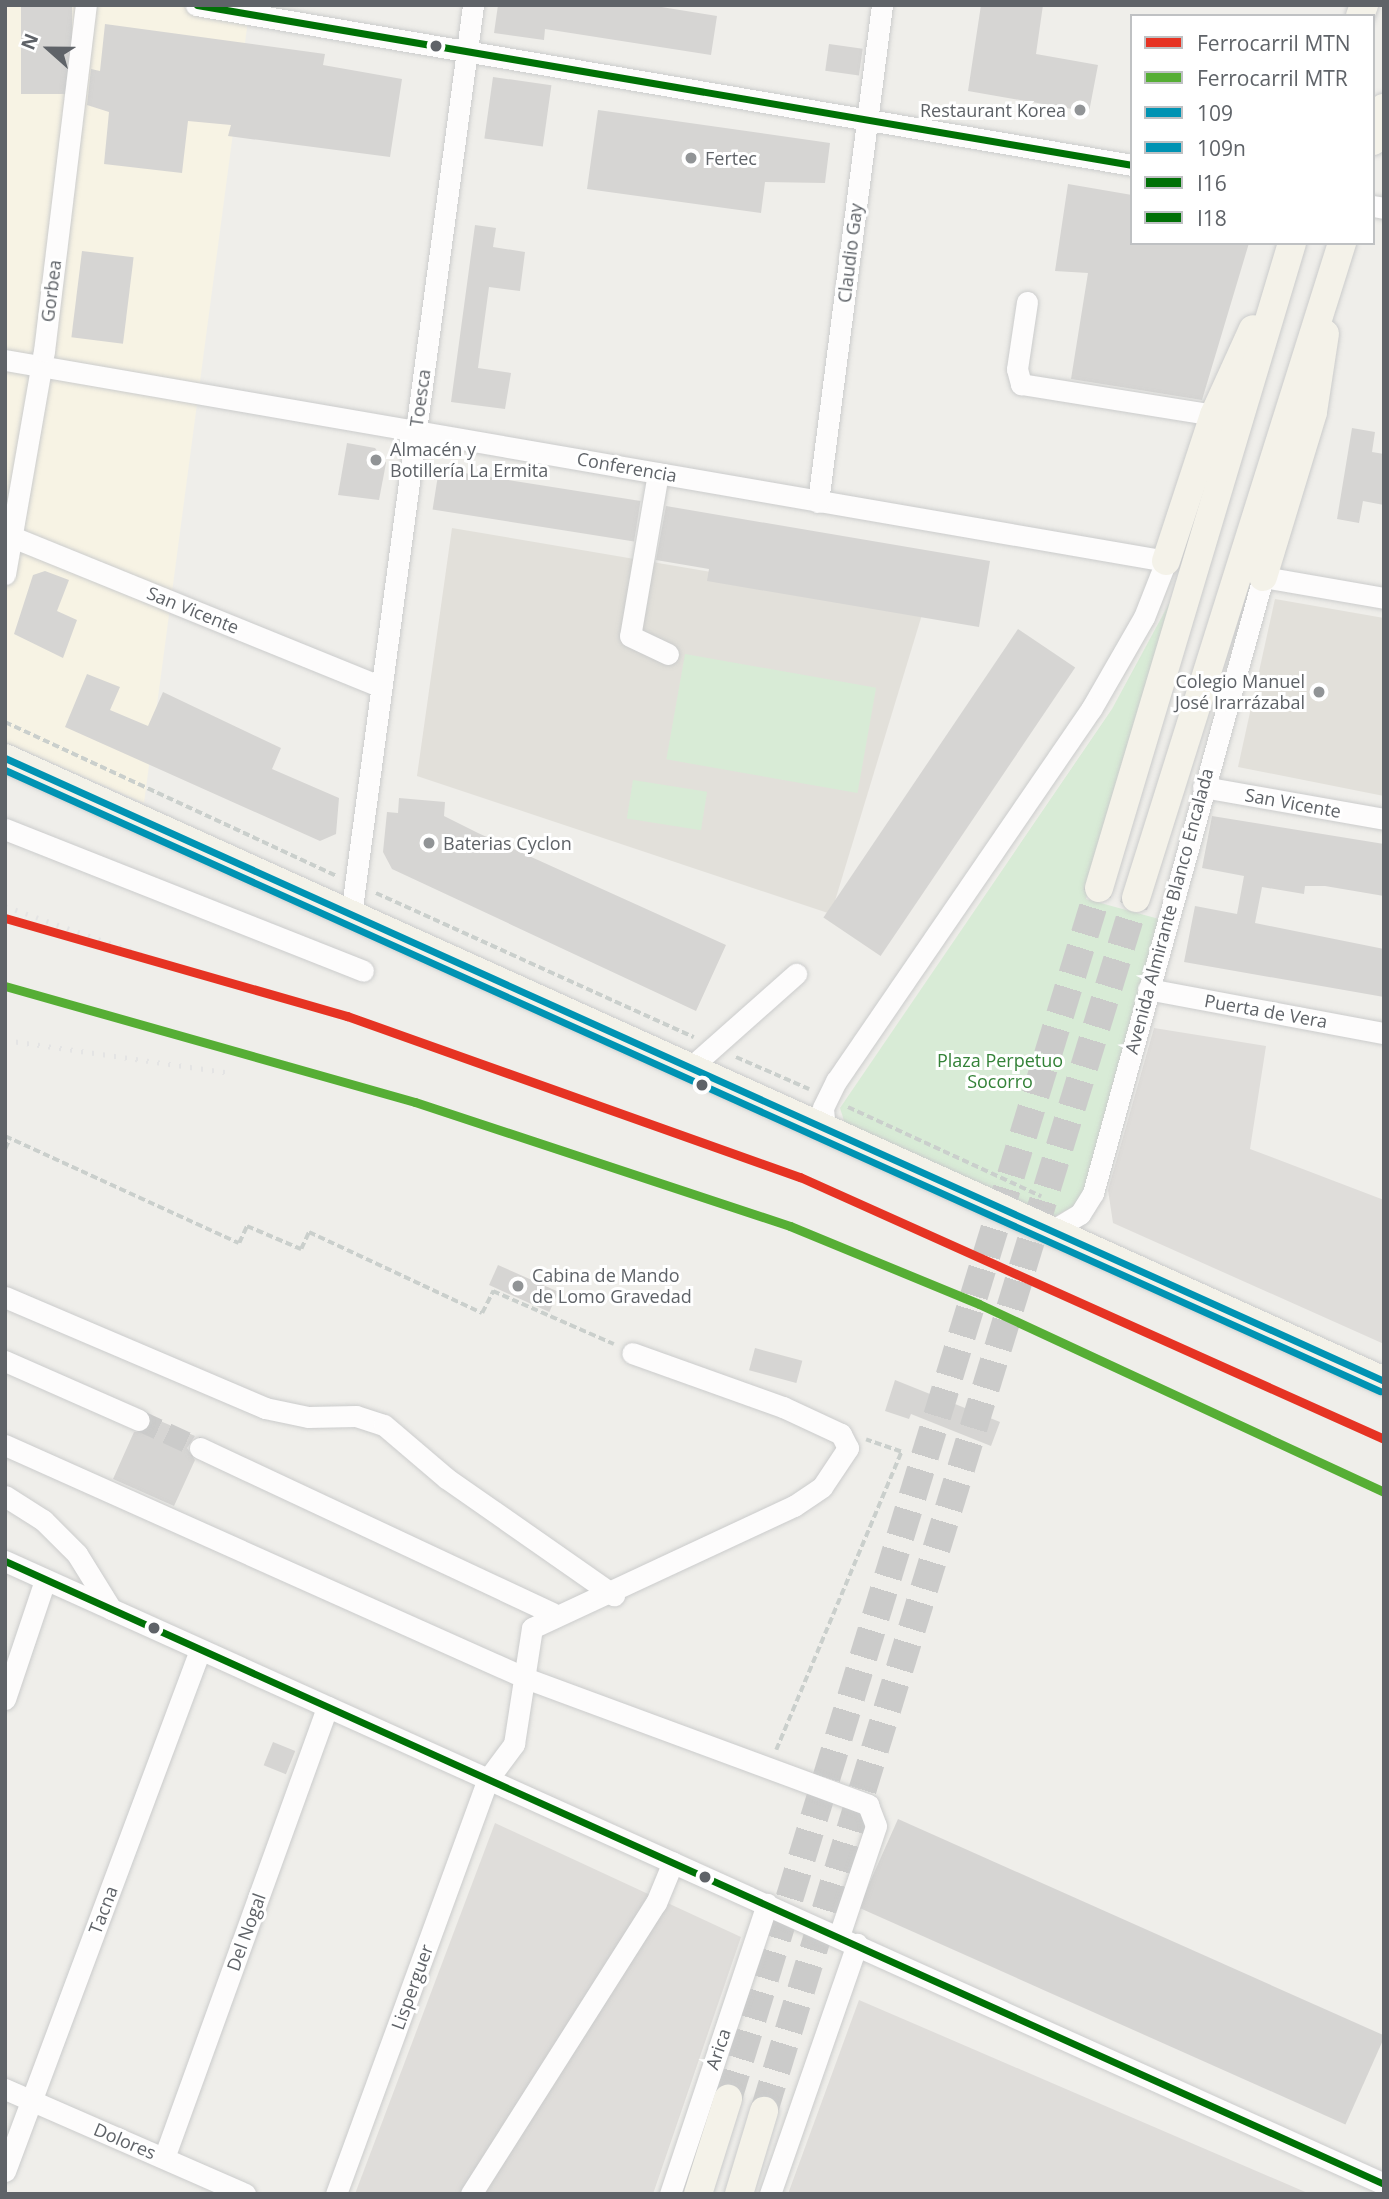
<!DOCTYPE html>
<html>
<head>
<meta charset="utf-8">
<style>
	body { margin:0 }
	#map { position:relative; width:1389px; height:2199px; overflow:hidden; background:#efeeea; font-family:"Open Sans",sans-serif }
	div>[style] { position:absolute }
	[style*='--x'] { left:calc(var(--x)*1px); top:calc(var(--y)*1px); width:calc(var(--w)*1px); rotate:calc(var(--a)*1deg) }
	.commercial>* { inset:0; background:#f7f3e4 }
	.industrial>* { inset:0; background:#dfddda }
	.education>* { inset:0; background:#e2e0da }
	.green>* { inset:0; background:#d8ebd6; transform-origin:0 0 }
	.building>* { inset:0; background:#d6d5d3; transform-origin:0 0 }
	.minor-tunnel>* { height:21px; margin-top:-10.5px; transform-origin:0; background:repeating-linear-gradient(90deg,#cbcbca 0 21px,transparent 0 31px) }
	.major-tunnel>* { height:28px; margin-top:-14px; transform-origin:0; background:repeating-linear-gradient(90deg,#cbcbca 0 28px,transparent 0 42px) }
	.path>* { height:3.5px; margin-top:-1.75px; transform-origin:0; background:repeating-linear-gradient(90deg,#cacfcc 0 7px,transparent 0 10.5px) }
	.roads { filter:drop-shadow(0 0 2px #cbcccc) drop-shadow(0 0 2px #cbcccc) }
	.minor>* { height:21px; margin:-10.5px; padding:0 10.5px; transform-origin:10.5px; border-radius:10.5px; background:#fdfcfc }
	.major>* { height:28px; margin:-14px; padding:0 14px; transform-origin:14px; border-radius:14px; background:#f4f2e9 }
	.rail>* { height:5px; margin-top:-2.5px; transform-origin:0; background:repeating-linear-gradient(90deg,#e4e4e4 0 2px,transparent 0 11px) }
	.bus-1>* { height:7px; margin:-3.5px; padding:0 3.5px; transform-origin:3.5px; border-radius:3.5px; background:#0093b3 }
	.bus-2>* { height:7px; margin:-3.5px; padding:0 3.5px; transform-origin:3.5px; border-radius:3.5px; background:#0093b3 }
	.bus-3>* { height:7px; margin:-3.5px; padding:0 3.5px; transform-origin:3.5px; border-radius:3.5px; background:#007106 }
	.bus-4>* { height:7px; margin:-3.5px; padding:0 3.5px; transform-origin:3.5px; border-radius:3.5px; background:#007106 }
	.rail-1>* { height:9px; margin:-4.5px; padding:0 4.5px; transform-origin:4.5px; border-radius:4.5px; background:#e63323 }
	.rail-2>* { height:9px; margin:-4.5px; padding:0 4.5px; transform-origin:4.5px; border-radius:4.5px; background:#56ae35 }
	.dots>* { width:19px; height:19px; translate:-50% -50%; box-sizing:border-box; border:4px solid #fff; border-radius:50% }
	span { translate:-50% -50%; white-space:nowrap; text-align:center; line-height:1.15; -webkit-text-stroke:6px #fff; paint-order:stroke }
	.poi-label { font-size:18px; color:#5f6368 }
	.right { translate:-100% -50%; text-align:right }
	.left { translate:0 -50%; text-align:left }
	.street-label { font-size:18px; color:#5f6368 }
	.park-label { font-size:18px; color:#348238 }
	.frame { position:absolute; inset:0; border:7px solid #5f6368; pointer-events:none }
	.legend { position:absolute; left:1130px; top:14px; width:245px; height:231px; box-sizing:border-box; background:#fff; border:2px solid #bfc1c3; margin:0; padding:9px 12px; list-style:none; font-size:21px; color:#5f6368 }
	.legend li { display:flex; align-items:center; gap:14px; height:35px }
	.legend b { width:35px; border:2px solid #bfc1c3 }
	.north { position:absolute; left:14px; top:14px; width:70px; height:70px; -webkit-text-stroke:5px #fff; paint-order:stroke; rotate:291deg; font-size:19px; font-weight:700; line-height:28px; text-align:center; color:#5f6368 }
	.north::after { content:''; display:block; margin:auto; width:24px; height:32px; background:#5f6368; clip-path:polygon(50% 0,100% 100%,50% 72%,0 100%) }
</style>
</head>
<body>
<div id="map">
	<div class="commercial">
		<div style="clip-path:polygon(5px 5px,250px 5px,144px 803px,5px 742px)"></div>
	</div>
	<div class="industrial">
		<div style="clip-path:polygon(1154px 1028px,1266px 1046px,1250px 1149px,1384px 1200px,1384px 1344px,1113px 1223px,1108px 1190px)"></div>
		<div style="clip-path:polygon(495px 1823px,741px 1937px,653px 2194px,355px 2194px)"></div>
		<div style="clip-path:polygon(859px 2000px,1310px 2194px,788px 2194px)"></div>
	</div>
	<div class="education">
		<div style="clip-path:polygon(452px 528px,924px 608px,831px 914px,417px 776px)"></div>
		<div style="clip-path:polygon(1275px 599px,1384px 618px,1384px 796px,1238px 767px)"></div>
	</div>
	<div class="green">
		<div style="clip-path:polygon(1172px 598px,1086px 899px,1159px 919px,1084px 1201px,1051px 1218px,845px 1124px,840px 1108px,1112px 709px)"></div>
		<div style="left:685px;top:654px;width:194px;height:107px;rotate:10deg"></div>
		<div style="left:633px;top:780px;width:75px;height:39px;rotate:9deg"></div>
	</div>
	<div class="building">
		<div style="left:21px;top:5px;width:51px;height:89px"></div>
		<div style="clip-path:polygon(498px 5px,649px 5px,717px 16px,711px 55px,545px 29px,544px 40px,494px 33px)"></div>
		<div style="clip-path:polygon(981px 5px,1043px 5px,1036px 54px,1098px 65px,1089px 112px,968px 91px)"></div>
		<div style="clip-path:polygon(105px 24px,325px 54px,323px 65px,402px 79px,390px 157px,228px 136px,231px 125px,188px 121px,182px 173px,104px 164px,109px 112px,87px 105px,91px 69px,100px 71px)"></div>
		<div style="left:829px;top:44px;width:34px;height:27px;rotate:8deg"></div>
		<div style="left:493px;top:77px;width:59px;height:62px;rotate:8deg"></div>
		<div style="clip-path:polygon(598px 110px,830px 143px,825px 183px,765px 182px,761px 213px,587px 189px)"></div>
		<div style="clip-path:polygon(1068px 184px,1132px 195px,1132px 243px,1249px 243px,1202px 400px,1071px 379px,1088px 273px,1055px 271px)"></div>
		<div style="clip-path:polygon(475px 225px,496px 228px,493px 247px,525px 252px,520px 291px,489px 287px,478px 368px,511px 373px,505px 409px,451px 402px)"></div>
		<div style="left:82px;top:251px;width:52px;height:87px;rotate:7deg"></div>
		<div style="clip-path:polygon(1352px 428px,1375px 432px,1372px 452px,1384px 454px,1384px 505px,1363px 501px,1359px 523px,1337px 519px)"></div>
		<div style="clip-path:polygon(347px 443px,375px 448px,386px 463px,379px 500px,338px 495px)"></div>
		<div style="left:439px;top:469px;width:204px;height:41px;rotate:9deg"></div>
		<div style="clip-path:polygon(666px 506px,990px 561px,979px 627px,707px 581px,709px 569px,656px 560px)"></div>
		<div style="clip-path:polygon(45px 571px,69px 580px,57px 611px,77px 620px,63px 658px,14px 634px,33px 575px)"></div>
		<div style="left:1018px;top:629px;width:69px;height:348px;rotate:34deg"></div>
		<div style="clip-path:polygon(87px 674px,120px 687px,110px 710px,148px 726px,163px 692px,281px 748px,272px 769px,339px 798px,336px 834px,320px 841px,65px 727px)"></div>
		<div style="clip-path:polygon(399px 798px,445px 802px,444px 816px,478px 833px,726px 945px,696px 1011px,392px 869px,383px 852px,387px 812px,398px 813px)"></div>
		<div style="clip-path:polygon(1212px 816px,1384px 844px,1384px 896px,1325px 886px,1305px 886px,1304px 894px,1262px 887px,1255px 923px,1384px 949px,1384px 997px,1184px 962px,1195px 906px,1237px 914px,1244px 876px,1202px 868px)"></div>
		<div style="left:498px;top:1265px;width:66px;height:22px;rotate:24deg"></div>
		<div style="left:755px;top:1348px;width:49px;height:23px;rotate:15deg"></div>
		<div style="clip-path:polygon(895px 1380px,1000px 1422px,991px 1446px,911px 1414px,909px 1419px,885px 1411px)"></div>
		<div style="clip-path:polygon(151px 1417px,195px 1436px,187px 1448px,195px 1460px,174px 1506px,113px 1479px,134px 1432px,147px 1430px)"></div>
		<div style="left:273px;top:1742px;width:24px;height:25px;rotate:22deg"></div>
		<div style="left:898px;top:1819px;width:533px;height:97px;rotate:24deg"></div>
	</div>
	<div class="minor-tunnel">
		<div style="--x:139;--y:1420;--w:67;--a:24.7"></div>
	</div>
	<div class="major-tunnel">
		<div style="--x:728;--y:2099;--w:1267;--a:-72.97"></div>
		<div style="--x:764;--y:2111;--w:1269;--a:-72.95"></div>
	</div>
	<div class="path">
		<div style="--x:5;--y:722;--w:366;--a:24.9"></div>
		<div style="--x:376;--y:893;--w:349;--a:24.4"></div>
		<div style="--x:736;--y:1057;--w:80;--a:23.7"></div>
		<div style="--x:848;--y:1107;--w:213;--a:24.8"></div>
		<div style="--x:5;--y:1136;--w:257;--a:24.6"></div>
		<div style="--x:239;--y:1243;--w:19;--a:-65"></div>
		<div style="--x:247;--y:1226;--w:59;--a:23.1"></div>
		<div style="--x:301;--y:1249;--w:19;--a:-65"></div>
		<div style="--x:309;--y:1232;--w:191;--a:25.1"></div>
		<div style="--x:482;--y:1313;--w:25;--a:-63"></div>
		<div style="--x:493;--y:1291;--w:132;--a:23.7"></div>
		<div style="--x:5;--y:1149;--w:12;--a:-66"></div>
		<div style="--x:776;--y:1750;--w:323;--a:-67.2"></div>
		<div style="--x:901;--y:1452;--w:37;--a:-161"></div>
	</div>
	<div class="roads">
		<div class="minor">
			<div style="--x:196;--y:5;--w:950;--a:9.7"></div>
			<div style="--x:1373;--y:206;--w:11;--a:10"></div>
			<div style="--x:1027;--y:302;--w:68;--a:98.5"></div>
			<div style="--x:1017;--y:369;--w:16;--a:75"></div>
			<div style="--x:1021;--y:384;--w:195;--a:9.1"></div>
			<div style="--x:5;--y:360;--w:1178;--a:9.82"></div>
			<div style="--x:1166;--y:561;--w:60;--a:111.4"></div>
			<div style="--x:1144;--y:617;--w:106;--a:119.9"></div>
			<div style="--x:1091;--y:709;--w:451;--a:124.4"></div>
			<div style="--x:836;--y:1081;--w:30;--a:116"></div>
			<div style="--x:823;--y:1108;--w:21;--a:85"></div>
			<div style="--x:658;--y:473;--w:165;--a:99.7"></div>
			<div style="--x:630;--y:636;--w:42;--a:25.3"></div>
			<div style="--x:818;--y:502;--w:501;--a:-82.66"></div>
			<div style="--x:5;--y:534;--w:406;--a:22.1"></div>
			<div style="--x:5;--y:574;--w:226;--a:-80.1"></div>
			<div style="--x:44;--y:351;--w:349;--a:-83.1"></div>
			<div style="--x:1203;--y:787;--w:184;--a:10"></div>
			<div style="--x:5;--y:829;--w:385;--a:21.6"></div>
			<div style="--x:351;--y:915;--w:918;--a:-82.36"></div>
			<div style="--x:1148;--y:989;--w:240;--a:10.6"></div>
			<div style="--x:690;--y:1068;--w:142;--a:-41.6"></div>
			<div style="--x:1055;--y:1229;--w:29;--a:-31"></div>
			<div style="--x:1080;--y:1214;--w:25;--a:-58"></div>
			<div style="--x:1093;--y:1193;--w:639;--a:-74.57"></div>
			<div style="--x:1263;--y:577;--w:123;--a:9.8"></div>
			<div style="--x:5;--y:1297;--w:283;--a:23.1"></div>
			<div style="--x:265;--y:1408;--w:44;--a:11.8"></div>
			<div style="--x:308;--y:1417;--w:48;--a:-1.2"></div>
			<div style="--x:356;--y:1416;--w:29;--a:18"></div>
			<div style="--x:384;--y:1425;--w:82;--a:40.5"></div>
			<div style="--x:446;--y:1478;--w:205;--a:34.9"></div>
			<div style="--x:5;--y:1361;--w:146;--a:23.8"></div>
			<div style="--x:5;--y:1445;--w:573;--a:24.1"></div>
			<div style="--x:528;--y:1679;--w:363;--a:20.3"></div>
			<div style="--x:868;--y:1805;--w:22;--a:69"></div>
			<div style="--x:876;--y:1826;--w:116;--a:108.6"></div>
			<div style="--x:200;--y:1448;--w:389;--a:25.1"></div>
			<div style="--x:5;--y:1496;--w:45;--a:32.3"></div>
			<div style="--x:43;--y:1520;--w:48;--a:45"></div>
			<div style="--x:77;--y:1554;--w:65;--a:58.3"></div>
			<div style="--x:5;--y:1561;--w:1513;--a:24.31"></div>
			<div style="--x:5;--y:1699;--w:126;--a:-71.4"></div>
			<div style="--x:5;--y:2089;--w:262;--a:23.6"></div>
			<div style="--x:164;--y:2158;--w:480;--a:-70.1"></div>
			<div style="--x:5;--y:2171;--w:556;--a:-69.48"></div>
			<div style="--x:336;--y:2194;--w:442;--a:-69.9"></div>
			<div style="--x:488;--y:1779;--w:44;--a:-53.4"></div>
			<div style="--x:514;--y:1744;--w:117;--a:-81.2"></div>
			<div style="--x:532;--y:1628;--w:289;--a:-25"></div>
			<div style="--x:794;--y:1506;--w:34;--a:-34"></div>
			<div style="--x:822;--y:1487;--w:47;--a:-56.3"></div>
			<div style="--x:848;--y:1448;--w:16;--a:-117"></div>
			<div style="--x:841;--y:1434;--w:64;--a:-155"></div>
			<div style="--x:783;--y:1407;--w:160;--a:-160.3"></div>
			<div style="--x:471;--y:2194;--w:345;--a:-57.6"></div>
			<div style="--x:656;--y:1903;--w:44;--a:-67.5"></div>
			<div style="--x:670;--y:2194;--w:306;--a:-71.5"></div>
			<div style="--x:770;--y:2194;--w:265;--a:-70.8"></div>
		</div>
		<div class="major">
			<div style="--x:1360;--y:16;--w:12;--a:-70"></div>
			<div style="--x:1373;--y:141;--w:35;--a:-72"></div>
			<div style="--x:1166;--y:561;--w:154;--a:-71.8"></div>
			<div style="--x:1214;--y:415;--w:94;--a:-65.6"></div>
			<div style="--x:1263;--y:577;--w:172;--a:-73.1"></div>
			<div style="--x:1313;--y:412;--w:79;--a:-81.3"></div>
			<div style="--x:5;--y:758;--w:1513;--a:24.31"></div>
			<div style="--x:1099;--y:888;--w:673;--a:-73.34"></div>
			<div style="--x:1136;--y:898;--w:687;--a:-72.54"></div>
			<div style="--x:698;--y:2194;--w:100;--a:-72.5"></div>
			<div style="--x:739;--y:2194;--w:87;--a:-73.2"></div>
		</div>
	</div>
	<div class="rail">
		<div style="--x:5;--y:906;--w:177;--a:19.5"></div>
		<div style="--x:5;--y:1040;--w:227;--a:8.3"></div>
	</div>
	<div class="bus-1">
		<div style="--x:5;--y:758;--w:1513;--a:24.31"></div>
	</div>
	<div class="bus-2">
		<div style="--x:5;--y:770;--w:1509;--a:24.31"></div>
	</div>
	<div class="bus-3">
		<div style="--x:5;--y:1561;--w:1513;--a:24.31"></div>
	</div>
	<div class="bus-4">
		<div style="--x:197;--y:5;--w:949;--a:9.71"></div>
	</div>
	<div class="rail-1">
		<div style="--x:5;--y:918;--w:356;--a:16"></div>
		<div style="--x:347;--y:1016;--w:481;--a:19.6"></div>
		<div style="--x:800;--y:1177;--w:640;--a:24.16"></div>
	</div>
	<div class="rail-2">
		<div style="--x:5;--y:986;--w:426;--a:15.8"></div>
		<div style="--x:415;--y:1102;--w:395;--a:18.3"></div>
		<div style="--x:790;--y:1226;--w:204;--a:22.4"></div>
		<div style="--x:979;--y:1304;--w:447;--a:24.9"></div>
	</div>
	<div class="dots">
		<div style="left:436px;top:46px;background:#5f6368"></div>
		<div style="left:1080px;top:110px;background:#919496"></div>
		<div style="left:691px;top:158px;background:#919496"></div>
		<div style="left:376px;top:460px;background:#919496"></div>
		<div style="left:1319px;top:692px;background:#919496"></div>
		<div style="left:429px;top:843px;background:#919496"></div>
		<div style="left:702px;top:1085px;background:#5f6368"></div>
		<div style="left:518px;top:1286px;background:#919496"></div>
		<div style="left:154px;top:1628px;background:#5f6368"></div>
		<div style="left:705px;top:1877px;background:#5f6368"></div>
	</div>
	<div class="poi-label">
		<span class="right" style="left:1066px;top:110px">Restaurant Korea</span>
		<span class="left" style="left:705px;top:158px">Fertec</span>
		<span class="left" style="left:390px;top:460px">Almacén y<br>Botillería La Ermita</span>
		<span class="right" style="left:1305px;top:692px">Colegio Manuel<br>José Irarrázabal</span>
		<span class="left" style="left:443px;top:843px">Baterias Cyclon</span>
		<span class="left" style="left:532px;top:1286px">Cabina de Mando<br>de Lomo Gravedad</span>
	</div>
	<div class="street-label">
		<span style="left:850px;top:253px;rotate:-83deg">Claudio Gay</span>
		<span style="left:51px;top:291px;rotate:-83deg">Gorbea</span>
		<span style="left:420px;top:398px;rotate:-82deg">Toesca</span>
		<span style="left:627px;top:467px;rotate:10deg">Conferencia</span>
		<span style="left:193px;top:610px;rotate:22deg">San Vicente</span>
		<span style="left:1293px;top:803px;rotate:10deg">San Vicente</span>
		<span style="left:1169px;top:911px;rotate:-75deg">Avenida Almirante Blanco Encalada</span>
		<span style="left:1266px;top:1011px;rotate:10deg">Puerta de Vera</span>
		<span style="left:103px;top:1910px;rotate:-69deg">Tacna</span>
		<span style="left:246px;top:1932px;rotate:-70deg">Del Nogal</span>
		<span style="left:412px;top:1987px;rotate:-70deg">Lisperguer</span>
		<span style="left:718px;top:2049px;rotate:-71deg">Arica</span>
		<span style="left:125px;top:2141px;rotate:23deg">Dolores</span>
	</div>
	<div class="park-label">
		<span style="left:1000px;top:1071px">Plaza Perpetuo<br>Socorro</span>
	</div>
	<div class="frame"></div>
	<ul class="legend">
	<li><b style="height:9px;background:#e63323"></b>Ferrocarril MTN</li>
	<li><b style="height:9px;background:#56ae35"></b>Ferrocarril MTR</li>
	<li><b style="height:9px;background:#0093b3"></b>109</li>
	<li><b style="height:9px;background:#0093b3"></b>109n</li>
	<li><b style="height:9px;background:#007106"></b>I16</li>
	<li><b style="height:9px;background:#007106"></b>I18</li>
	</ul>
	<div class="north">N</div>
</div>
</body>
</html>
